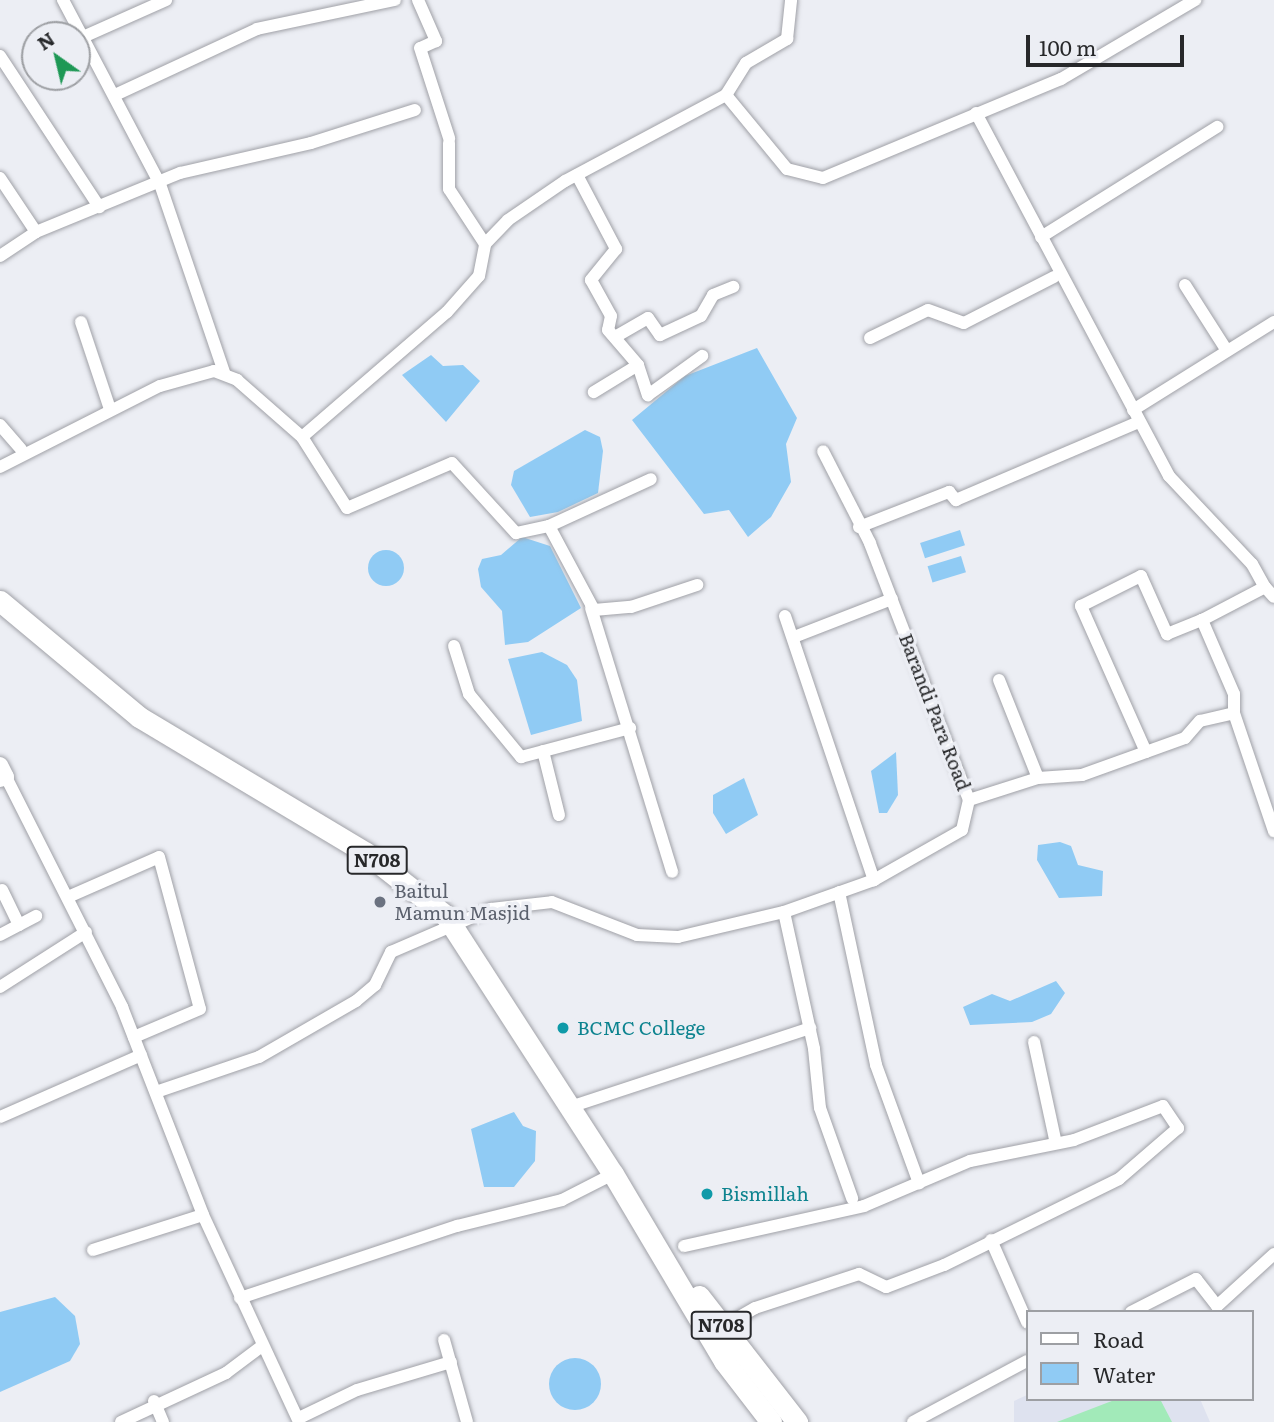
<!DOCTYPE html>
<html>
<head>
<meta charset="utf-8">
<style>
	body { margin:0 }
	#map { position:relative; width:1274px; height:1422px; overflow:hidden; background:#eceef4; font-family:Literata,serif }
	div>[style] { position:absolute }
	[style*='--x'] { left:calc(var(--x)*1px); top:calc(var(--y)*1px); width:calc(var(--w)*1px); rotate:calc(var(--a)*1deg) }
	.built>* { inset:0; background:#dee2ef }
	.green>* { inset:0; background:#a2eab9 }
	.water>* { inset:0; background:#90cbf4; transform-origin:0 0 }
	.round { border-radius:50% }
	.roads { filter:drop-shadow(0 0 2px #a0a1a7) drop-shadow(0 0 2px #a0a1a7) }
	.minor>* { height:12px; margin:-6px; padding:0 6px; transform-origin:6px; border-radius:6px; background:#fff }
	.tertiary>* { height:16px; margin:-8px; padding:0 8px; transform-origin:8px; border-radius:8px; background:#fff }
	.trunk>* { height:21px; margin:-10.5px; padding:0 10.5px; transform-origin:10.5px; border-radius:10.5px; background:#fff }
	.dots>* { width:19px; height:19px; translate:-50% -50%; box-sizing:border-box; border:4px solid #eceef4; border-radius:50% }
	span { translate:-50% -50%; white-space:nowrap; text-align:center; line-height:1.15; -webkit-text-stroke:7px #eceef4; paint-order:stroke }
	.shield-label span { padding:2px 5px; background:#eceef4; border:2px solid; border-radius:5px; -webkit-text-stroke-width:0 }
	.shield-label { font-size:18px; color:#27282a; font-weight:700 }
	.street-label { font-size:19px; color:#27282a }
	.worship-label { font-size:19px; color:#5b616d }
	.left { translate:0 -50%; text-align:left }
	.culture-label { font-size:19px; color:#0d838f }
	.legend { position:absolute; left:1026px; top:1310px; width:228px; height:91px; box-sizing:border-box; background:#eceef4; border:2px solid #9d9fa3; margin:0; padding:9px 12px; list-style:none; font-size:21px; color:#27282a }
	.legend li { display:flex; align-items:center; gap:14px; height:35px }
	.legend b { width:35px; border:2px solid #9d9fa3 }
	.north { position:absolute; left:21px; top:21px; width:70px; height:70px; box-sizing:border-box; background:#eceef4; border:2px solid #9d9fa3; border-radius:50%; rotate:326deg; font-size:19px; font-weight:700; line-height:28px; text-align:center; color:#27282a }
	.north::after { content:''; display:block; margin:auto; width:24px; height:32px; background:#1e9855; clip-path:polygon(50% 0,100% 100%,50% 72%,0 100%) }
	.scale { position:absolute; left:1026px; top:35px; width:158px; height:32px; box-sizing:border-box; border:4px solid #27282a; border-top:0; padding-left:9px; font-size:21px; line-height:24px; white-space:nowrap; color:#27282a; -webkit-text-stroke:5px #eceef4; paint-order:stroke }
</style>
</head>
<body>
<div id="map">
	<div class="built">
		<div style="clip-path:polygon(1027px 1395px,1200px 1399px,1210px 1422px,1014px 1422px,1014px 1401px)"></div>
	</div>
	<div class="green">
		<div style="clip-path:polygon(1117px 1399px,1160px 1399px,1172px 1422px,1057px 1422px)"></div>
	</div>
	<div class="water">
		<div style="clip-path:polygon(757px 348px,797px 418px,786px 444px,791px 482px,771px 517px,748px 537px,729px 510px,704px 514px,632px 420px,685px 376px)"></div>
		<div style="clip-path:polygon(431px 355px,443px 366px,463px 365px,480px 381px,446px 422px,402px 375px)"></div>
		<div style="clip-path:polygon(585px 430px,600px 437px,603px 451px,598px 493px,558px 512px,530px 517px,511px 485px,514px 471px)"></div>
		<div style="left:960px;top:530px;width:16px;height:42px;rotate:72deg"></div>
		<div style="clip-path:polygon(522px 537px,550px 546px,581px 608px,528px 642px,505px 645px,502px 611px,481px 587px,478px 569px,482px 559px,501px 555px)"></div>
		<div class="round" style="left:368px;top:550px;width:36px;height:36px"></div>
		<div style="left:961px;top:556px;width:17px;height:35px;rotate:73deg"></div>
		<div style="clip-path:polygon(542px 652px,567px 665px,577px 680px,582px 721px,531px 735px,508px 659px)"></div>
		<div style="clip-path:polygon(896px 752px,898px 795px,887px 813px,879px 813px,871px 771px)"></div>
		<div style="clip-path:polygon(744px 778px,758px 815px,726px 834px,713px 813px,713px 795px)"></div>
		<div style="clip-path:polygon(1060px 842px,1071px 846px,1078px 865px,1103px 871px,1102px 896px,1059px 898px,1037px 860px,1038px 845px)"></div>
		<div style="clip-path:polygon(1056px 981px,1065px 993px,1051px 1014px,1032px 1022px,970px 1025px,963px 1007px,992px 994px,1010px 1001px)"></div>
		<div style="clip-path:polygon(514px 1112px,523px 1126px,536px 1131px,535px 1161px,514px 1187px,484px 1187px,471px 1129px)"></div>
		<div style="clip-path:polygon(55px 1297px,75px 1316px,80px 1344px,70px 1361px,0 1392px,0 1312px)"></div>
		<div class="round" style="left:549px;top:1358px;width:52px;height:52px"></div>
	</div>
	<div class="roads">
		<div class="minor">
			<div style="--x:63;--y:0;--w:208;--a:62.2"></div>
			<div style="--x:160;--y:184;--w:199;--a:71.2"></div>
			<div style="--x:418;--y:0;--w:45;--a:66.3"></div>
			<div style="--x:436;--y:41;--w:17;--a:156"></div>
			<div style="--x:420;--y:48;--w:95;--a:72.1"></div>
			<div style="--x:83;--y:37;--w:91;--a:-24"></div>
			<div style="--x:0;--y:56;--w:181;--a:56.7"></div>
			<div style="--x:115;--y:95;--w:157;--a:-24.9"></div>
			<div style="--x:257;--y:29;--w:141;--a:-11.9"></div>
			<div style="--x:726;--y:95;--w:96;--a:50.5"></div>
			<div style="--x:787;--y:169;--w:37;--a:14"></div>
			<div style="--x:823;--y:178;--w:258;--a:-22.6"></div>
			<div style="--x:1061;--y:79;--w:156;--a:-30.5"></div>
			<div style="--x:976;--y:113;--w:411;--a:62"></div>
			<div style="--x:1169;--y:476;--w:121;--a:46.7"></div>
			<div style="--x:1252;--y:564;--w:26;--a:61"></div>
			<div style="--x:449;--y:143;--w:46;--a:90"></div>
			<div style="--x:449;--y:189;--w:66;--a:56.8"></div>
			<div style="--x:577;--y:175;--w:84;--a:62.2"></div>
			<div style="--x:616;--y:249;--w:40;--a:129"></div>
			<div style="--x:591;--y:280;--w:41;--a:60.9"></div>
			<div style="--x:611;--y:316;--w:14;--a:102"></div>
			<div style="--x:608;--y:330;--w:46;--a:49.4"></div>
			<div style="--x:638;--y:365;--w:52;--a:148.5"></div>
			<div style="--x:0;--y:178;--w:65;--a:56.3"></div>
			<div style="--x:1041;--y:237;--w:208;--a:-32"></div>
			<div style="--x:0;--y:256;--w:43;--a:-33.7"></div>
			<div style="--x:36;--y:232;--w:156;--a:-22.3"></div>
			<div style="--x:180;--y:173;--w:134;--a:-12.9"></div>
			<div style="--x:311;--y:143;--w:109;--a:-17.6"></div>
			<div style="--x:1185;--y:285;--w:78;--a:57.5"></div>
			<div style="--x:81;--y:322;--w:92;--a:71.6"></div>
			<div style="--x:615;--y:337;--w:38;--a:-30"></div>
			<div style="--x:648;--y:318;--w:21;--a:55"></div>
			<div style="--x:660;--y:335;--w:45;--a:-24.9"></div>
			<div style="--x:701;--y:316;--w:24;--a:-60"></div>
			<div style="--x:713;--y:295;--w:22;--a:-22"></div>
			<div style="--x:870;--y:338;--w:64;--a:-25.8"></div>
			<div style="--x:928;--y:310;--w:38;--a:20"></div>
			<div style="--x:964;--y:323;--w:101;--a:-27.1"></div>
			<div style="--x:638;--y:365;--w:32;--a:72"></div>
			<div style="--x:648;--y:395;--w:67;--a:-35.8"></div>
			<div style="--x:1133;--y:410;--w:166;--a:-32"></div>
			<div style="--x:0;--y:425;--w:32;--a:49"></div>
			<div style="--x:302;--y:437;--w:191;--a:-40.8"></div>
			<div style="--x:447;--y:312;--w:48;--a:-48.4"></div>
			<div style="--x:479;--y:276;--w:33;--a:-79"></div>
			<div style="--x:485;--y:244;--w:33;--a:-46"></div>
			<div style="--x:508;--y:220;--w:69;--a:-34.4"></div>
			<div style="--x:565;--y:181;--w:183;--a:-28.1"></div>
			<div style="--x:726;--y:95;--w:38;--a:-58"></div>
			<div style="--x:746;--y:63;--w:48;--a:-30.3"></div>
			<div style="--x:787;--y:39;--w:39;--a:-84"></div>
			<div style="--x:0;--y:467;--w:179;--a:-26.9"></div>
			<div style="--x:160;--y:386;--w:56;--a:-15.5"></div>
			<div style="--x:214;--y:371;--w:25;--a:21"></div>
			<div style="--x:237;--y:380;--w:86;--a:41.2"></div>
			<div style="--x:302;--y:437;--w:84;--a:57.6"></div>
			<div style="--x:347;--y:508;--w:114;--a:-23.2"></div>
			<div style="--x:452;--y:463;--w:95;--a:47.6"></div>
			<div style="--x:516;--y:533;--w:34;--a:-12"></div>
			<div style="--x:549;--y:526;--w:112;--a:-24.7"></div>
			<div style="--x:549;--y:526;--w:95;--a:61.8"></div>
			<div style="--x:594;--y:610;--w:37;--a:-5"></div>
			<div style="--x:631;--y:607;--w:70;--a:-18.4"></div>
			<div style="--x:859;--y:527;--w:97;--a:-21.3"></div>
			<div style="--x:949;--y:492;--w:11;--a:49"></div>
			<div style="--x:956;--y:500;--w:199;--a:-23.1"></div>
			<div style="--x:591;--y:608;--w:276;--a:72.9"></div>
			<div style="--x:785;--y:616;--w:279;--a:71.4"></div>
			<div style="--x:794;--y:637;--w:105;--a:-21.2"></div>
			<div style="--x:454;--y:646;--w:50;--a:72.6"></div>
			<div style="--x:469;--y:694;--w:82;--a:50.5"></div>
			<div style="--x:521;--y:757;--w:113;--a:-14.9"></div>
			<div style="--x:999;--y:680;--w:105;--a:68.3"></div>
			<div style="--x:1234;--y:713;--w:19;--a:-90"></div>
			<div style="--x:1234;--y:694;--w:81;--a:-113.4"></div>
			<div style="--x:1202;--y:620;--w:71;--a:-27.6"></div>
			<div style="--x:1265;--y:587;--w:13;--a:48"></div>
			<div style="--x:543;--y:751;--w:66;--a:76"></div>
			<div style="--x:1146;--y:752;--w:160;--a:-114"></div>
			<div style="--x:1081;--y:606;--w:67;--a:-26.6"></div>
			<div style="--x:1141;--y:576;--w:64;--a:65.9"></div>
			<div style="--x:1167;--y:634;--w:38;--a:-22"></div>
			<div style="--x:6;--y:777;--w:258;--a:63.2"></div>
			<div style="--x:122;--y:1007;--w:223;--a:68.7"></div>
			<div style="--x:203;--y:1215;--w:228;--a:65.1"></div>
			<div style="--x:969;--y:800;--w:72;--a:-17.7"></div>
			<div style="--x:1038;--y:778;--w:44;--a:-3.9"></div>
			<div style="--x:1082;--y:775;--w:109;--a:-19.8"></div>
			<div style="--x:1185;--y:738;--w:23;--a:-49"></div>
			<div style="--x:1200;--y:721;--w:35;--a:-13"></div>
			<div style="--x:1234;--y:713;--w:125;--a:71.3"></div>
			<div style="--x:2;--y:890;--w:39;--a:64"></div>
			<div style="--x:839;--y:892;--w:177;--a:77.9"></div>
			<div style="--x:876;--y:1065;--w:126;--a:70"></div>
			<div style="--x:68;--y:897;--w:99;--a:-23.7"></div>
			<div style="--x:159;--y:857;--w:157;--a:74.9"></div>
			<div style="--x:200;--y:1009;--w:72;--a:157"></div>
			<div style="--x:784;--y:912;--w:140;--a:77.6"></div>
			<div style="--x:814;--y:1049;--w:59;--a:84.2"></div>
			<div style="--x:820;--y:1108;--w:96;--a:70.4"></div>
			<div style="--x:0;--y:935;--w:41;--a:-27.8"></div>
			<div style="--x:0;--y:987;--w:102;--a:-32.6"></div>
			<div style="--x:1034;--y:1042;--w:99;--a:77.8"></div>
			<div style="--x:156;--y:1092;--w:109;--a:-18.8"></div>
			<div style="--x:259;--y:1057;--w:112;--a:-30"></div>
			<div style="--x:356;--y:1001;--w:25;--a:-40"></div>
			<div style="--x:375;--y:985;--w:37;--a:-64"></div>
			<div style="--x:391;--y:952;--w:109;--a:-23.3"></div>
			<div style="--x:491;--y:909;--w:61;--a:-6.5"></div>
			<div style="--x:552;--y:902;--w:91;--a:21.2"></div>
			<div style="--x:637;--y:935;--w:41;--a:2.8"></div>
			<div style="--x:678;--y:937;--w:109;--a:-13.3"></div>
			<div style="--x:784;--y:912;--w:96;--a:-19.6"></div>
			<div style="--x:874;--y:880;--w:101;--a:-29.6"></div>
			<div style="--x:962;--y:830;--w:31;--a:-77"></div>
			<div style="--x:969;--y:800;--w:275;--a:-111.1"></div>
			<div style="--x:870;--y:543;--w:103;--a:-117.1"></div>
			<div style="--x:570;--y:1107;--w:253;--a:-18.2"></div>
			<div style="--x:0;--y:1117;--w:154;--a:-23.7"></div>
			<div style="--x:991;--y:1240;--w:90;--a:66.3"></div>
			<div style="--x:684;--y:1246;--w:184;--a:-12.5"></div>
			<div style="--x:864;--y:1206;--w:115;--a:-23"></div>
			<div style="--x:970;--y:1161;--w:106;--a:-11.4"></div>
			<div style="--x:1074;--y:1140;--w:95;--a:-20.9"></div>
			<div style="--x:1163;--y:1106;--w:27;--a:56"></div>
			<div style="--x:1178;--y:1128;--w:78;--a:139.2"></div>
			<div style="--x:1119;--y:1179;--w:195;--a:153.8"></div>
			<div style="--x:944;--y:1265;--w:62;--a:159.2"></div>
			<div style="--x:886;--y:1287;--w:30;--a:-154"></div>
			<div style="--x:859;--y:1274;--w:109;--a:161.9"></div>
			<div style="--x:755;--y:1308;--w:38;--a:150"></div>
			<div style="--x:93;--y:1250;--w:115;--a:-17.7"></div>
			<div style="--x:240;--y:1298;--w:229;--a:-18.4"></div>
			<div style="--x:457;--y:1226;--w:108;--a:-13.9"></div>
			<div style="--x:562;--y:1200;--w:57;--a:-27"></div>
			<div style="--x:1131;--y:1312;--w:73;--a:-26.9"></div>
			<div style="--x:1196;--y:1279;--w:34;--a:52"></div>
			<div style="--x:1217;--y:1306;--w:77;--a:-42.4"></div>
			<div style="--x:444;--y:1340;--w:85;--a:74.3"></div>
			<div style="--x:154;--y:1401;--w:23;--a:67"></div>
			<div style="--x:299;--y:1418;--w:64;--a:-25.8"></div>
			<div style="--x:357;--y:1390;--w:98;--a:-16.6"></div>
			<div style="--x:121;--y:1422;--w:116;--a:-25"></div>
			<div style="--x:226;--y:1373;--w:45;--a:-36.9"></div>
			<div style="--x:913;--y:1422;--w:129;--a:-28.2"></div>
		</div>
		<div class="tertiary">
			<div style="--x:0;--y:765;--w:13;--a:63"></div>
			<div style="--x:6;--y:777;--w:6;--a:162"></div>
		</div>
		<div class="trunk">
			<div style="--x:0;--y:601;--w:181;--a:39.8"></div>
			<div style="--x:139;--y:717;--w:265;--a:30.9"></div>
			<div style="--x:366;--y:853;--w:102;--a:38.2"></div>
			<div style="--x:446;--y:916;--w:307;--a:57.1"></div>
			<div style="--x:613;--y:1174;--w:217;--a:59.3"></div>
			<div style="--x:724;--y:1361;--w:77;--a:52.4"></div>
			<div style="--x:699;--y:1296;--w:160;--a:52.1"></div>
		</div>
	</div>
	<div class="dots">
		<div style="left:380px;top:902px;background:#6b7280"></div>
		<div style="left:563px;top:1028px;background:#0f9aa8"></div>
		<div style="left:707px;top:1194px;background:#0f9aa8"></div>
	</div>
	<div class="shield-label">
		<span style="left:377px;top:860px">N708</span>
		<span style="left:721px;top:1325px">N708</span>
	</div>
	<div class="street-label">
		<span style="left:935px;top:712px;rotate:69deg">Barandi Para Road</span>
	</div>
	<div class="worship-label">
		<span class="left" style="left:394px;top:902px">Baitul<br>Mamun Masjid</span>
	</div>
	<div class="culture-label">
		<span class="left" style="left:577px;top:1028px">BCMC College</span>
		<span class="left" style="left:721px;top:1194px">Bismillah</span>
	</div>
	<ul class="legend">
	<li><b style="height:9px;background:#fff"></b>Road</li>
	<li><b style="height:19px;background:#90cbf4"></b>Water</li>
	</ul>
	<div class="north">N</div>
	<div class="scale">100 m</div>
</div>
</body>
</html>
